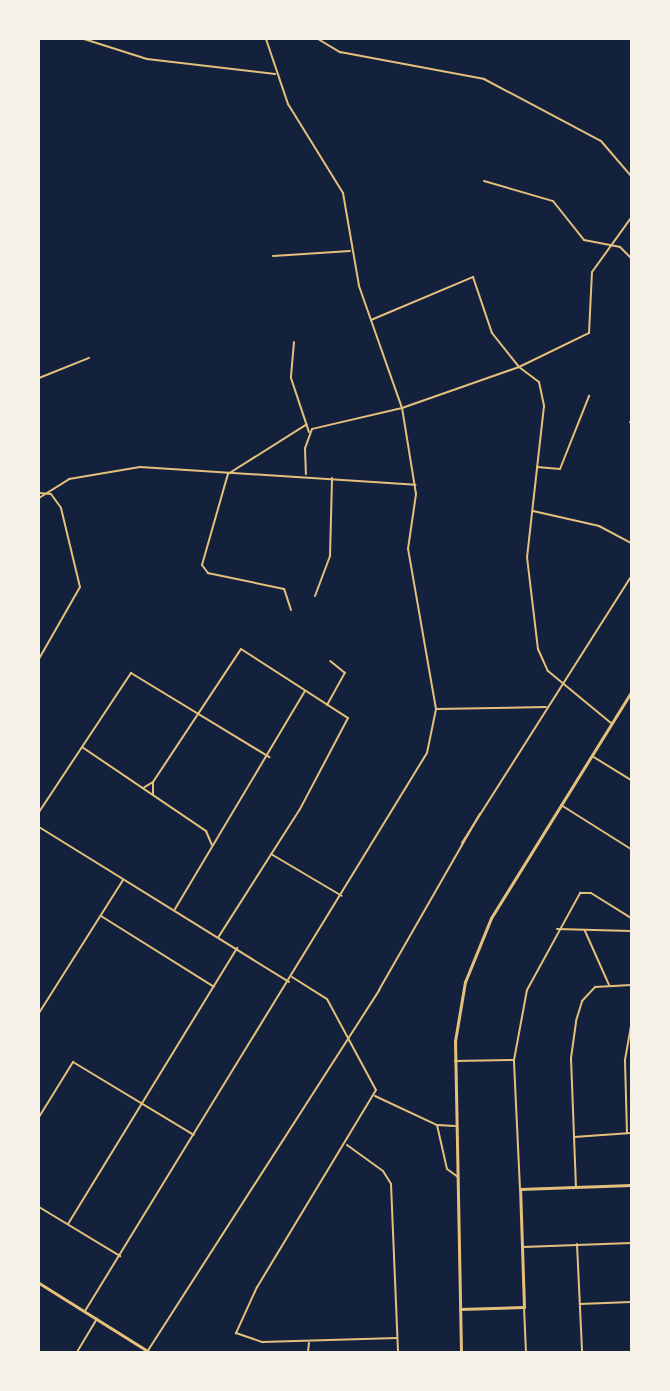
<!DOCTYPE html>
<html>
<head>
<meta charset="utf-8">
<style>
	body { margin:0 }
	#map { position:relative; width:670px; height:1391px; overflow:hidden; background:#14213d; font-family:"Source Sans 3",sans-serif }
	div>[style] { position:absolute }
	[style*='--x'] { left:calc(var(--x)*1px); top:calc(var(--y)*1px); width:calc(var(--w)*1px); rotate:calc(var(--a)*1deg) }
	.minor>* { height:2px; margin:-1px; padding:0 1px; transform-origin:1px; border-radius:1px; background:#e5c07b }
	.tertiary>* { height:3px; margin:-1.5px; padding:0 1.5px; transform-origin:1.5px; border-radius:1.5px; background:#e5c07b }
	span { translate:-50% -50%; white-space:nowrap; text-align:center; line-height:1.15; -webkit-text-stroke:6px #f6f1e7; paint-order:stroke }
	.frame { position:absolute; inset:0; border:40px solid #f6f1e7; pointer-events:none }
</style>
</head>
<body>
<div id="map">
	<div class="minor">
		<div style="--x:84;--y:39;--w:66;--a:17.6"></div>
		<div style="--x:147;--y:59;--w:129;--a:6.7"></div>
		<div style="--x:266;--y:39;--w:69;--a:71.3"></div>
		<div style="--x:288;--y:104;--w:105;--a:58.3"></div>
		<div style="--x:343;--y:193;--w:94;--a:80.2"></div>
		<div style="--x:359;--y:286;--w:129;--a:70.6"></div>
		<div style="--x:402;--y:408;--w:92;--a:166.9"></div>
		<div style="--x:312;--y:429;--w:20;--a:110"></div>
		<div style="--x:305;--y:448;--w:26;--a:88"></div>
		<div style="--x:318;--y:39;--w:26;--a:31"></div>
		<div style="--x:340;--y:52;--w:147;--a:10.6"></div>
		<div style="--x:484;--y:79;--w:132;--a:27.9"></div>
		<div style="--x:601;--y:141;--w:46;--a:49.4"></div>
		<div style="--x:484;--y:181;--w:72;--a:16.2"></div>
		<div style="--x:553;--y:201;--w:50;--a:51.5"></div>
		<div style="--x:584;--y:240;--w:37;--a:11"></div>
		<div style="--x:620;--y:247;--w:16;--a:45"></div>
		<div style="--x:273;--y:256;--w:77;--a:-3.7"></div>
		<div style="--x:371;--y:320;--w:111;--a:-22.9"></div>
		<div style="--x:473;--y:277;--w:59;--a:71.3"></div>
		<div style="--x:492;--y:333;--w:43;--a:51.5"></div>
		<div style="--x:519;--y:367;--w:78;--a:-25.9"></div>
		<div style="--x:589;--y:333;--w:61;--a:-87.2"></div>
		<div style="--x:592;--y:272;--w:67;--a:-54.2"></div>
		<div style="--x:294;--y:342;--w:36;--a:95"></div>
		<div style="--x:291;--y:378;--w:57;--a:71.6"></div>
		<div style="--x:39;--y:378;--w:54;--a:-21.8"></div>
		<div style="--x:630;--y:422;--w:1;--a:45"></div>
		<div style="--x:537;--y:467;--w:23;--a:5"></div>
		<div style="--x:560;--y:469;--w:79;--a:-68.3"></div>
		<div style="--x:39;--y:493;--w:12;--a:5"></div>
		<div style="--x:51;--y:494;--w:17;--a:54"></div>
		<div style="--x:61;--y:508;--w:81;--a:76.5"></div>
		<div style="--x:80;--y:587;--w:83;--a:119.7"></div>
		<div style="--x:39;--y:498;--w:36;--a:-32"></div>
		<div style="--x:69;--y:479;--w:72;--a:-9.6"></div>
		<div style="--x:140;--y:467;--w:276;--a:3.7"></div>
		<div style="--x:533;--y:511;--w:68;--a:12.8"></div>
		<div style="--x:599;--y:526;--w:36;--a:28"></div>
		<div style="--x:315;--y:596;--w:43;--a:-69.4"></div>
		<div style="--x:330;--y:556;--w:78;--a:-88.5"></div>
		<div style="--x:291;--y:610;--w:22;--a:-108"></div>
		<div style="--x:284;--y:589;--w:78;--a:-168.1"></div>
		<div style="--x:208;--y:573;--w:10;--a:-127"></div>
		<div style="--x:202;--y:565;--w:95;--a:-74.1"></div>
		<div style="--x:228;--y:474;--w:93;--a:-32.3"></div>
		<div style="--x:327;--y:705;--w:37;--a:-61"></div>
		<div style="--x:345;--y:673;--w:19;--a:-141"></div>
		<div style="--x:436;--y:709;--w:110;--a:-1"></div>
		<div style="--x:82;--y:747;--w:150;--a:34.1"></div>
		<div style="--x:206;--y:831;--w:15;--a:67"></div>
		<div style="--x:592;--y:756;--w:46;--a:31.6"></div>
		<div style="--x:153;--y:782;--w:12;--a:90"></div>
		<div style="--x:143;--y:788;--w:12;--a:-31"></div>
		<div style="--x:153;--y:782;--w:159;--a:-56.5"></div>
		<div style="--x:241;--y:649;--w:127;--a:32.8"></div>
		<div style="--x:348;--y:718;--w:103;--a:117.8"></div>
		<div style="--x:300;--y:809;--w:151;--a:122.5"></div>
		<div style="--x:561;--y:805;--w:83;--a:32.2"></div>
		<div style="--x:39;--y:812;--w:167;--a:-56.5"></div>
		<div style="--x:131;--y:673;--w:162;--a:31.3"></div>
		<div style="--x:39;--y:827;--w:294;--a:31.8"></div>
		<div style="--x:462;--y:843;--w:315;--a:-57.6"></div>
		<div style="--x:271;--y:854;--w:82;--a:30.6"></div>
		<div style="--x:175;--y:909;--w:254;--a:-59.2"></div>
		<div style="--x:101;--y:916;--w:133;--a:32.1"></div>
		<div style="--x:557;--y:929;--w:74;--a:1.5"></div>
		<div style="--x:585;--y:931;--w:59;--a:66"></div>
		<div style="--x:292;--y:977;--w:41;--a:32.2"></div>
		<div style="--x:327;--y:999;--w:103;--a:61.7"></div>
		<div style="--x:376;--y:1090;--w:230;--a:121.1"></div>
		<div style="--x:257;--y:1287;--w:51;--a:114.5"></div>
		<div style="--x:236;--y:1333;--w:28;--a:19"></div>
		<div style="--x:262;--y:1342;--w:135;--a:-1.7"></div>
		<div style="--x:39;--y:1013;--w:157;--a:-57.7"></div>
		<div style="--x:455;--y:1061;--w:59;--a:-1"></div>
		<div style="--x:375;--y:1096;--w:68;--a:25.1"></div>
		<div style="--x:437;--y:1125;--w:18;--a:3"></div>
		<div style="--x:39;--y:1117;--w:65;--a:-58.3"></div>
		<div style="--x:73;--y:1062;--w:141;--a:31.1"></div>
		<div style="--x:437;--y:1125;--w:45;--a:77.2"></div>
		<div style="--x:447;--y:1169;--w:14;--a:36"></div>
		<div style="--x:627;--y:1133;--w:73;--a:-91.6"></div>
		<div style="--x:625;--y:1060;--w:36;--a:-80"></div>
		<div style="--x:574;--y:1137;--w:57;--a:-4"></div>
		<div style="--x:347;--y:1145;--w:44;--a:35.8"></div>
		<div style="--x:383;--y:1171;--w:15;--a:58"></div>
		<div style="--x:391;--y:1184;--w:168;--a:87.6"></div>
		<div style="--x:576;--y:1188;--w:130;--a:-92.2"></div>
		<div style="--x:571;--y:1058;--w:37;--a:-82"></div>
		<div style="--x:576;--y:1021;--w:21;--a:-73"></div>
		<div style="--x:582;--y:1001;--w:19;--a:-47"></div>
		<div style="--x:595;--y:987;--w:36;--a:-3"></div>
		<div style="--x:520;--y:1189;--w:129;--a:-92.7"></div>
		<div style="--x:514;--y:1060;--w:71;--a:-79.5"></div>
		<div style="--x:527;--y:990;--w:111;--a:-61.3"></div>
		<div style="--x:580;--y:893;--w:11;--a:0"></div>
		<div style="--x:591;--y:893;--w:47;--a:32"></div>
		<div style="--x:39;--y:1207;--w:95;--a:31.2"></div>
		<div style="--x:68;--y:1224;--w:324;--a:-58.5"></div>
		<div style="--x:577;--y:1244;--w:108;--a:87.3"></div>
		<div style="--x:523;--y:1247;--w:108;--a:-2.1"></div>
		<div style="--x:580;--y:1304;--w:51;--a:-2.2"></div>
		<div style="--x:524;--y:1307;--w:45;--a:87.5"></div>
		<div style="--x:85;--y:1311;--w:654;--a:-58.5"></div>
		<div style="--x:427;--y:753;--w:45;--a:-78.4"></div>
		<div style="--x:436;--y:709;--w:162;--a:-99.9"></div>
		<div style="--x:408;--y:549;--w:56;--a:-81.7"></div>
		<div style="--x:416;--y:494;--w:87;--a:-99.2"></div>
		<div style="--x:402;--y:408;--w:124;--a:-19.3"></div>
		<div style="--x:519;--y:367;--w:25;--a:37"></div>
		<div style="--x:539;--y:382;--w:25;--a:78"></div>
		<div style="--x:544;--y:406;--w:152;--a:96.4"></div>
		<div style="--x:527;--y:557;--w:93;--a:83.2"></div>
		<div style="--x:538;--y:649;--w:24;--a:66"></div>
		<div style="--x:548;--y:671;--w:82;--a:39.5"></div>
		<div style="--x:77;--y:1352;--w:39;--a:-59"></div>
		<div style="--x:147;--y:1352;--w:430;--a:-57.3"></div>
		<div style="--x:379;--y:990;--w:203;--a:-60.2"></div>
		<div style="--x:308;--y:1352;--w:9;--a:-84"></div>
	</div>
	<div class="tertiary">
		<div style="--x:39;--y:1283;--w:130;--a:32.1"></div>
		<div style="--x:460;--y:1309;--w:64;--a:-1.8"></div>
		<div style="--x:524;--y:1307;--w:118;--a:-91.9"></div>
		<div style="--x:520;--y:1189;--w:111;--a:-2.1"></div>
		<div style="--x:461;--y:1352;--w:311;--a:-91.1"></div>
		<div style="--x:455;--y:1041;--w:60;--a:-80.4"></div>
		<div style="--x:465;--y:982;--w:69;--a:-67.9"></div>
		<div style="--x:491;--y:918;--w:266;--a:-58.2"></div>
	</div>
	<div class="frame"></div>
</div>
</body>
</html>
